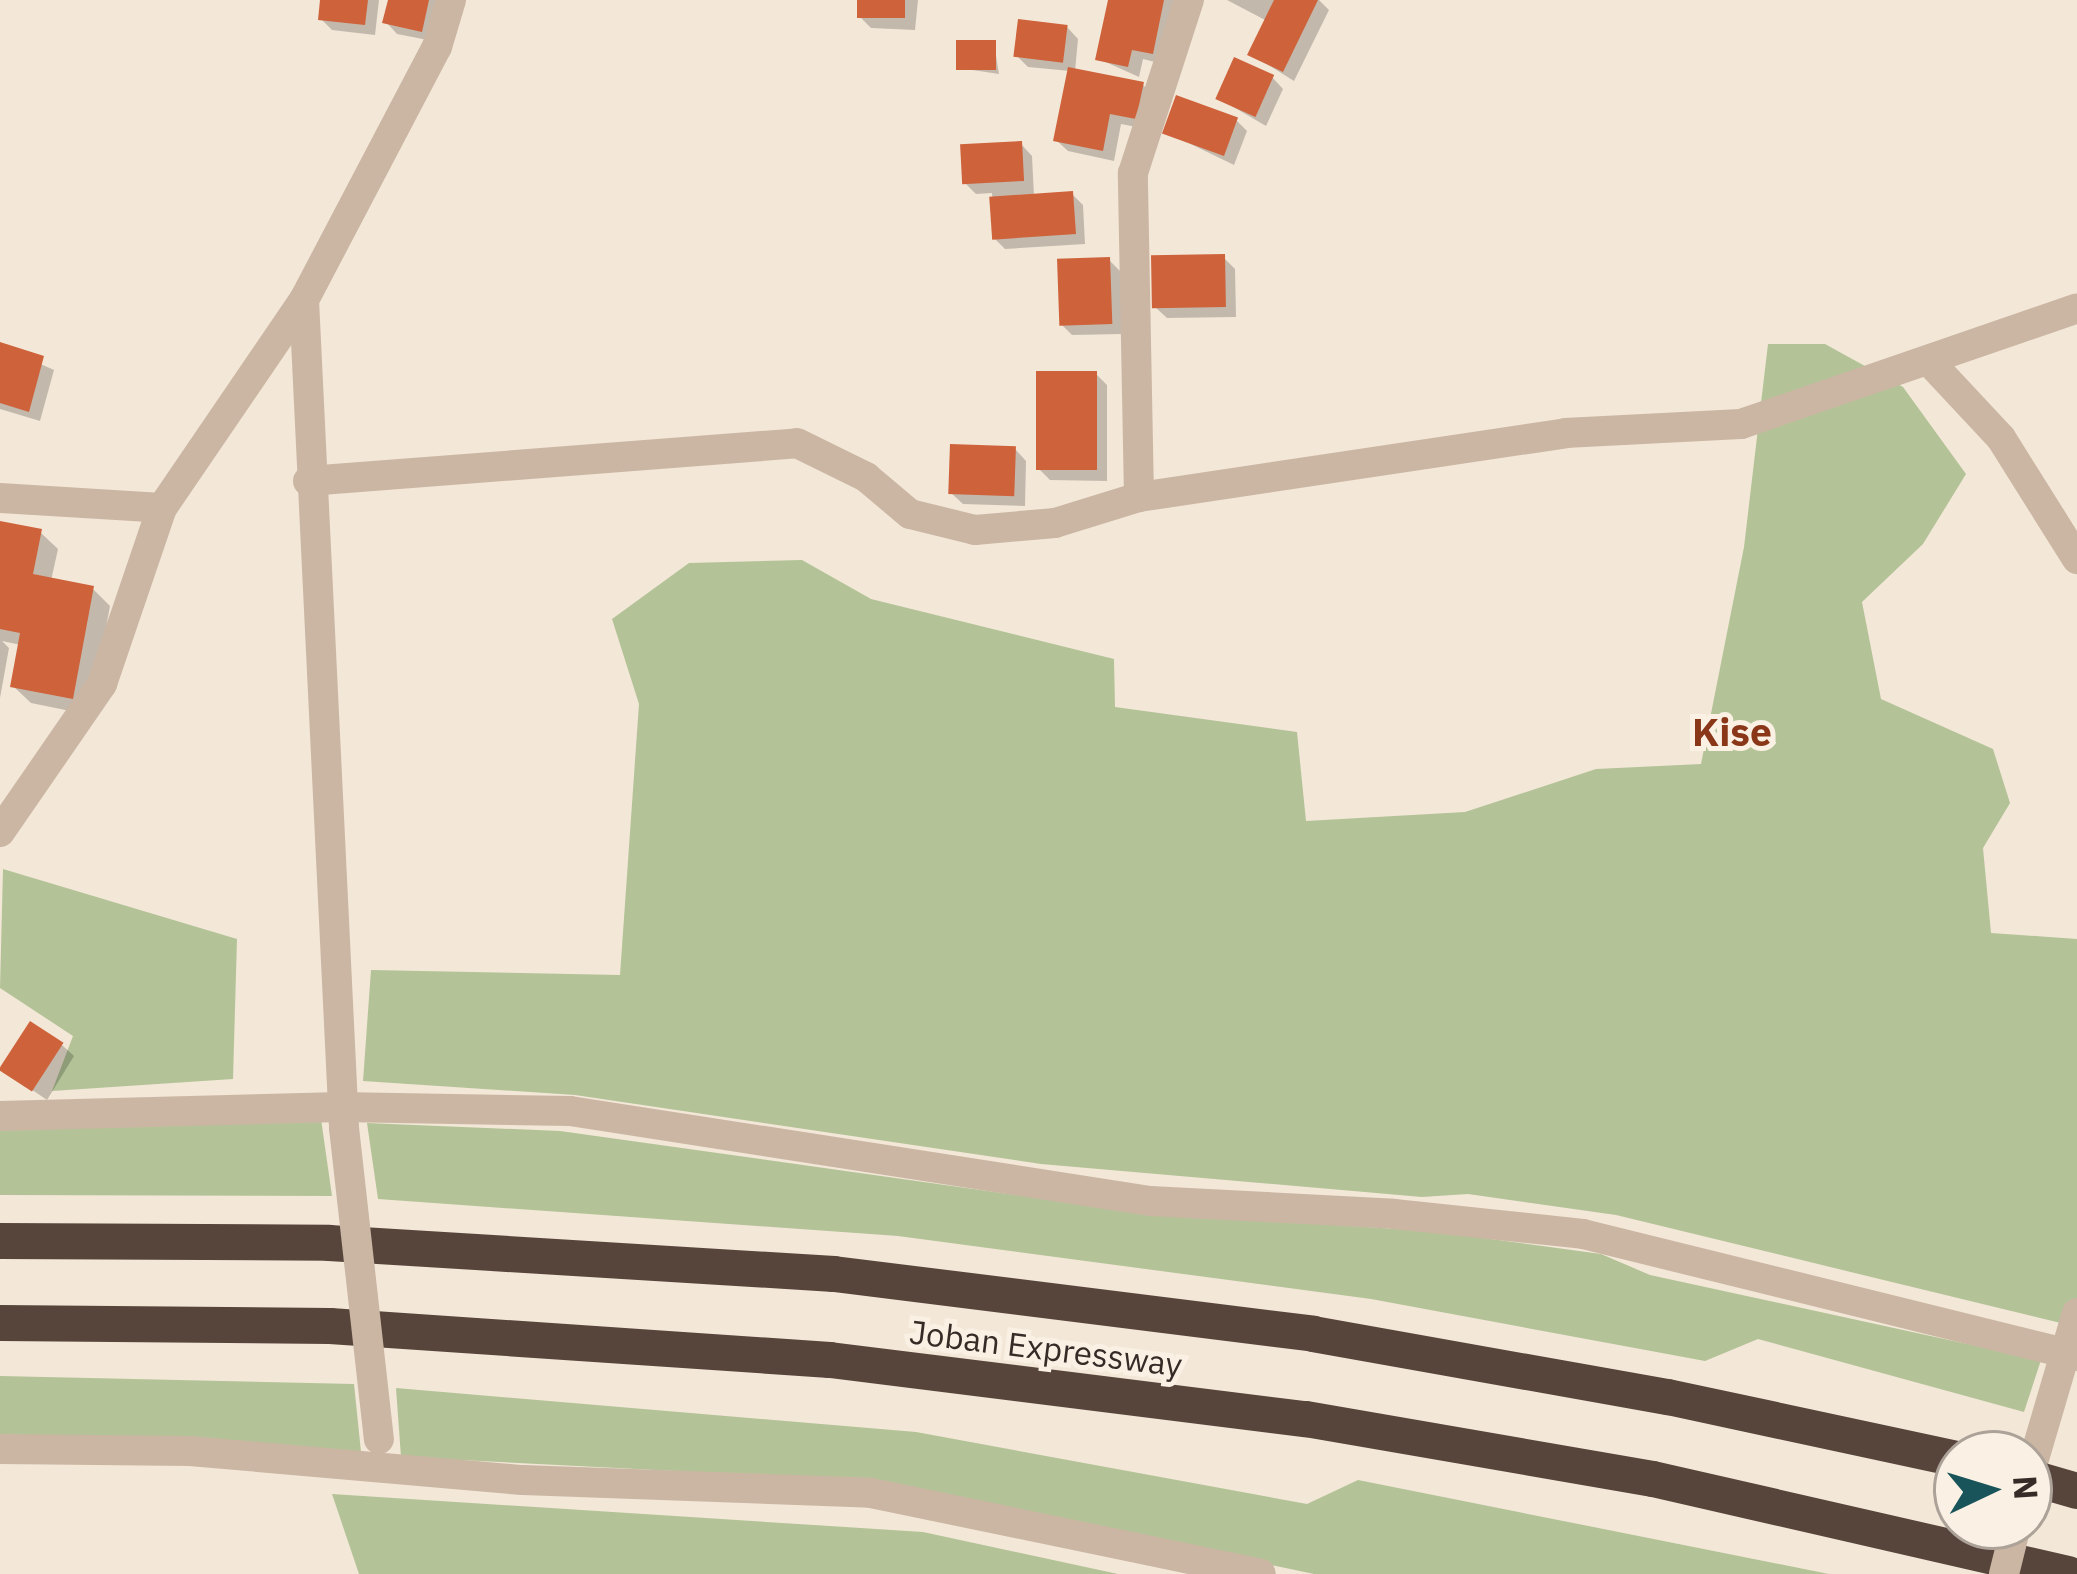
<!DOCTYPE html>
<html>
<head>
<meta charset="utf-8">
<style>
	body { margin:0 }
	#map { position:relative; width:2077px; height:1574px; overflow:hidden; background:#f3e7d8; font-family:"IBM Plex Sans",sans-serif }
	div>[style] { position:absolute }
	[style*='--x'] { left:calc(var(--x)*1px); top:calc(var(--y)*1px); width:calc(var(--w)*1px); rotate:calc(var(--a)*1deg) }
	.green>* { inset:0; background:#b3c397 }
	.shadow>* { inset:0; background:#0003 }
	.building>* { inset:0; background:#ce623a; transform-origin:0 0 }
	.minor>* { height:30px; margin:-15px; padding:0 15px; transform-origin:15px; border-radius:15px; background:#cbb6a3 }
	.motorway>* { height:36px; margin:-18px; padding:0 18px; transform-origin:18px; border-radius:18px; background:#57453c }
	.minor-bridge>* { height:30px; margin:-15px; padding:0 15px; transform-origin:15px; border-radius:15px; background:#cbb6a3 }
	span { translate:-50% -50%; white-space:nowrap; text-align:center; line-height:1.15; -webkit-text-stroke:10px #faf1e4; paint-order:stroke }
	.street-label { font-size:33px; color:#362b26 }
	.quarter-label { font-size:39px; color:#8a3719; font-weight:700 }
	.north { position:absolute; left:1933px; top:1430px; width:120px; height:120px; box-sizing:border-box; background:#faf1e4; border:3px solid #aca298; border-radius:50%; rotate:86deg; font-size:33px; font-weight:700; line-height:48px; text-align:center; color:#362b26 }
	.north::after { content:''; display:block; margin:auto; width:42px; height:54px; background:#18545a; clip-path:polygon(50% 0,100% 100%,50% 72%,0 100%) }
</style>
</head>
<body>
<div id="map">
	<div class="green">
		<div style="clip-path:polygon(1768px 344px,1825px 344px,1903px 387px,1966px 474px,1923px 544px,1862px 602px,1881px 699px,1993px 749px,2010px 803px,1983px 848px,1991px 933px,2077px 939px,2077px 1327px,1616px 1215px,1468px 1194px,1422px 1197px,1041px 1164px,575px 1095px,363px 1081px,371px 970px,620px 975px,639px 704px,612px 619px,689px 563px,802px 560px,871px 599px,1114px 659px,1115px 707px,1297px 732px,1306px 821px,1465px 812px,1596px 769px,1701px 764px,1744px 547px)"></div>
		<div style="clip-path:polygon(3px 869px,237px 939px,233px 1079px,52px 1091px,73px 1036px,0 988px)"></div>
		<div style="clip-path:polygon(321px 1119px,332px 1196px,0 1195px,0 1129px)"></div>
		<div style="clip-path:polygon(367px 1123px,560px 1131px,1124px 1210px,1439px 1232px,1601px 1254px,1650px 1275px,2041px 1360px,2024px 1412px,1758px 1339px,1705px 1361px,1371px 1299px,898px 1236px,378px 1199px)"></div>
		<div style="clip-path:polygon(0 1376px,354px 1384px,361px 1452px,0 1434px)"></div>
		<div style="clip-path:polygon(396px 1388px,916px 1432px,1307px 1504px,1358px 1480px,1829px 1574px,1314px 1574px,874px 1481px,401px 1457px)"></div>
		<div style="clip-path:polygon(332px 1494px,923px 1532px,1118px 1574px,359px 1574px)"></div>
	</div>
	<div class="shadow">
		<div style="clip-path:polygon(323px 0,379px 0,375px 35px,332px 30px,321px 19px)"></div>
		<div style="clip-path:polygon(391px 0,442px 0,433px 41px,397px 34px,386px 22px)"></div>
		<div style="clip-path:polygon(860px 0,918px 0,915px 30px,871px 28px,860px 17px)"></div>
		<div style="clip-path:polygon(1111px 0,1177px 0,1163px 64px,1143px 59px,1139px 77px,1099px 59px)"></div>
		<div style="clip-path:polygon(1227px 0,1319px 0,1329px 10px,1294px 81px,1251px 54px,1267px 21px)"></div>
		<div style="clip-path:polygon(1067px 27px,1078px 39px,1075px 71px,1143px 85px,1154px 96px,1147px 129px,1121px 124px,1114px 161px,1068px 151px,1056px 140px,1070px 71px,1028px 67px,1017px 56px)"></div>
		<div style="clip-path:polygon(994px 43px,999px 74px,959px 68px)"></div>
		<div style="clip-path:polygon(1272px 77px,1283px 89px,1266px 126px,1218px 98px)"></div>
		<div style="clip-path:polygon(1236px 120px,1247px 131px,1234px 165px,1168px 133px)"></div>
		<div style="clip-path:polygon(1021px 144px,1032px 156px,1034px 196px,1072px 194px,1083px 205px,1085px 244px,1005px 249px,994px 238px,992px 193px,976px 194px,965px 183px)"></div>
		<div style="clip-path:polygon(1224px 258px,1235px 269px,1236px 317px,1167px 318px,1155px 307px)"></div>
		<div style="clip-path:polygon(1109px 260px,1120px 271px,1122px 334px,1072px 335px,1061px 324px)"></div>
		<div style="clip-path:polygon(0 346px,54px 370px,40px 421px,0 409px)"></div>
		<div style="clip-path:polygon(1096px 374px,1107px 385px,1107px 481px,1050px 480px,1039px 469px)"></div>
		<div style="clip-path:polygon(1015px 449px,1026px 461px,1025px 506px,963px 504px,951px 493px)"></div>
		<div style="clip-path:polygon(0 524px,40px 532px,58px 549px,51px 581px,93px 589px,110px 606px,90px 715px,31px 703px,13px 686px,21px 645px,2px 641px,9px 648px,0 698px)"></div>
		<div style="clip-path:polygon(62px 1045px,74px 1056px,47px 1100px,3px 1070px)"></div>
	</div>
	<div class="building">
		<div style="clip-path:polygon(320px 0,368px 0,365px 25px,318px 20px)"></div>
		<div style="clip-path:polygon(388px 0,429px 0,422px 32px,382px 23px)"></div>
		<div style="left:857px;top:0;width:48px;height:18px"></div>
		<div style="clip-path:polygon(1108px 0,1164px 0,1153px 54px,1132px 50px,1128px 67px,1095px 60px)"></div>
		<div style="clip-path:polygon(1274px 0,1318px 0,1283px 72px,1247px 55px)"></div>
		<div style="left:1018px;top:19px;width:50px;height:38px;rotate:7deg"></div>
		<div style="left:956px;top:40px;width:40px;height:30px"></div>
		<div style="left:1234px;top:57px;width:44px;height:46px;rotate:24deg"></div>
		<div style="clip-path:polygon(1068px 67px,1144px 82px,1136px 119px,1110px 114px,1103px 151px,1053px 141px)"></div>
		<div style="left:1176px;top:95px;width:66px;height:41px;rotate:20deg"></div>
		<div style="left:1022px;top:141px;width:40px;height:62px;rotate:87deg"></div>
		<div style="left:1073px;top:191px;width:43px;height:84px;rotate:86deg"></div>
		<div style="left:1225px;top:254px;width:53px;height:74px;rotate:89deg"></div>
		<div style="left:1110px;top:257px;width:67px;height:53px;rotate:88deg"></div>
		<div style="clip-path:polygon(0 342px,44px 356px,29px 412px,0 403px)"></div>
		<div style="left:1036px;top:371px;width:61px;height:99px"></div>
		<div style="left:950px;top:444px;width:66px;height:50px;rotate:2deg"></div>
		<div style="clip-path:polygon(0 521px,42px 529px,33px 574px,94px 586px,73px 699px,10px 687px,20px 633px,0 629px)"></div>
		<div style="left:30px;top:1021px;width:40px;height:58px;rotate:33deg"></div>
	</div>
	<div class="minor">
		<div style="--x:304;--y:300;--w:828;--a:87.23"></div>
		<div style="--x:1929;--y:361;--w:105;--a:46.9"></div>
		<div style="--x:2001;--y:438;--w:143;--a:57.9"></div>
		<div style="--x:308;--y:481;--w:490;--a:-4.4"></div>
		<div style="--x:797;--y:443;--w:77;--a:26.2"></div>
		<div style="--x:866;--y:477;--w:57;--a:40.1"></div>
		<div style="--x:910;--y:514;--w:67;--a:13.8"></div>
		<div style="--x:975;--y:530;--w:80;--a:-5"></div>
		<div style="--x:1055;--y:523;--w:88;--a:-17.2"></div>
		<div style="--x:1139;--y:497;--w:431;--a:-8.5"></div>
		<div style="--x:1565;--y:433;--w:176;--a:-2.9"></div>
		<div style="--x:1741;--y:424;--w:355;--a:-19"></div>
		<div style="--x:1139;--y:497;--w:324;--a:-91.1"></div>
		<div style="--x:1133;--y:173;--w:182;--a:-72.1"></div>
		<div style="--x:0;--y:498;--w:162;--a:3.5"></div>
		<div style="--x:0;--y:832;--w:180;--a:-55.4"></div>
		<div style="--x:102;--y:684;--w:186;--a:-71.2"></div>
		<div style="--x:162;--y:508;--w:252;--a:-55.7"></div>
		<div style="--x:304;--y:300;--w:286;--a:-62.3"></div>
		<div style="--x:437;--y:47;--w:49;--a:-73.4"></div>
		<div style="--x:0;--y:1116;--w:340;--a:-1.5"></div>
		<div style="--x:340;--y:1107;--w:230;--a:1"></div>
		<div style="--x:570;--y:1111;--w:587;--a:8.82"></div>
		<div style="--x:1150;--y:1201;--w:244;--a:3"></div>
		<div style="--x:1394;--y:1214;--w:190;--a:6"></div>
		<div style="--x:1583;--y:1234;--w:509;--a:13.87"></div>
		<div style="--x:0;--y:1449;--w:190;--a:0.6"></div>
		<div style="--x:190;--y:1451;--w:334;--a:5"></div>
		<div style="--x:523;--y:1480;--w:348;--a:2.1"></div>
		<div style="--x:871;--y:1493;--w:398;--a:11.7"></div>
		<div style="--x:2029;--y:1476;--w:170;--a:-73.6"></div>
	</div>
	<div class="motorway">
		<div style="--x:0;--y:1241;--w:329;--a:0.3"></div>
		<div style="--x:329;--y:1243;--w:506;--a:3.51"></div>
		<div style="--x:834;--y:1274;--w:483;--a:7.1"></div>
		<div style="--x:1313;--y:1334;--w:361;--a:10.1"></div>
		<div style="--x:1668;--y:1397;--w:296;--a:12.1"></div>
		<div style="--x:0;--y:1323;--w:330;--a:0.5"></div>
		<div style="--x:330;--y:1326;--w:501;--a:3.89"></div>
		<div style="--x:830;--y:1360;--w:480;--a:7.1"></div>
		<div style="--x:1306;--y:1419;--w:352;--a:9.8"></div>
		<div style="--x:1653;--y:1479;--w:426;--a:12.9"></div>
		<div style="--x:2029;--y:1477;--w:50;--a:16.3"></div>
	</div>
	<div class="minor-bridge">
		<div style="--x:344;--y:1128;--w:313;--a:83.6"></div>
		<div style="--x:2004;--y:1574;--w:49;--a:-76"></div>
	</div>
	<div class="street-label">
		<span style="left:1046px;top:1348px;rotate:7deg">Joban Expressway</span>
	</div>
	<div class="quarter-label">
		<span style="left:1732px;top:732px">Kise</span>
	</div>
	<div class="north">N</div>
</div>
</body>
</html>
